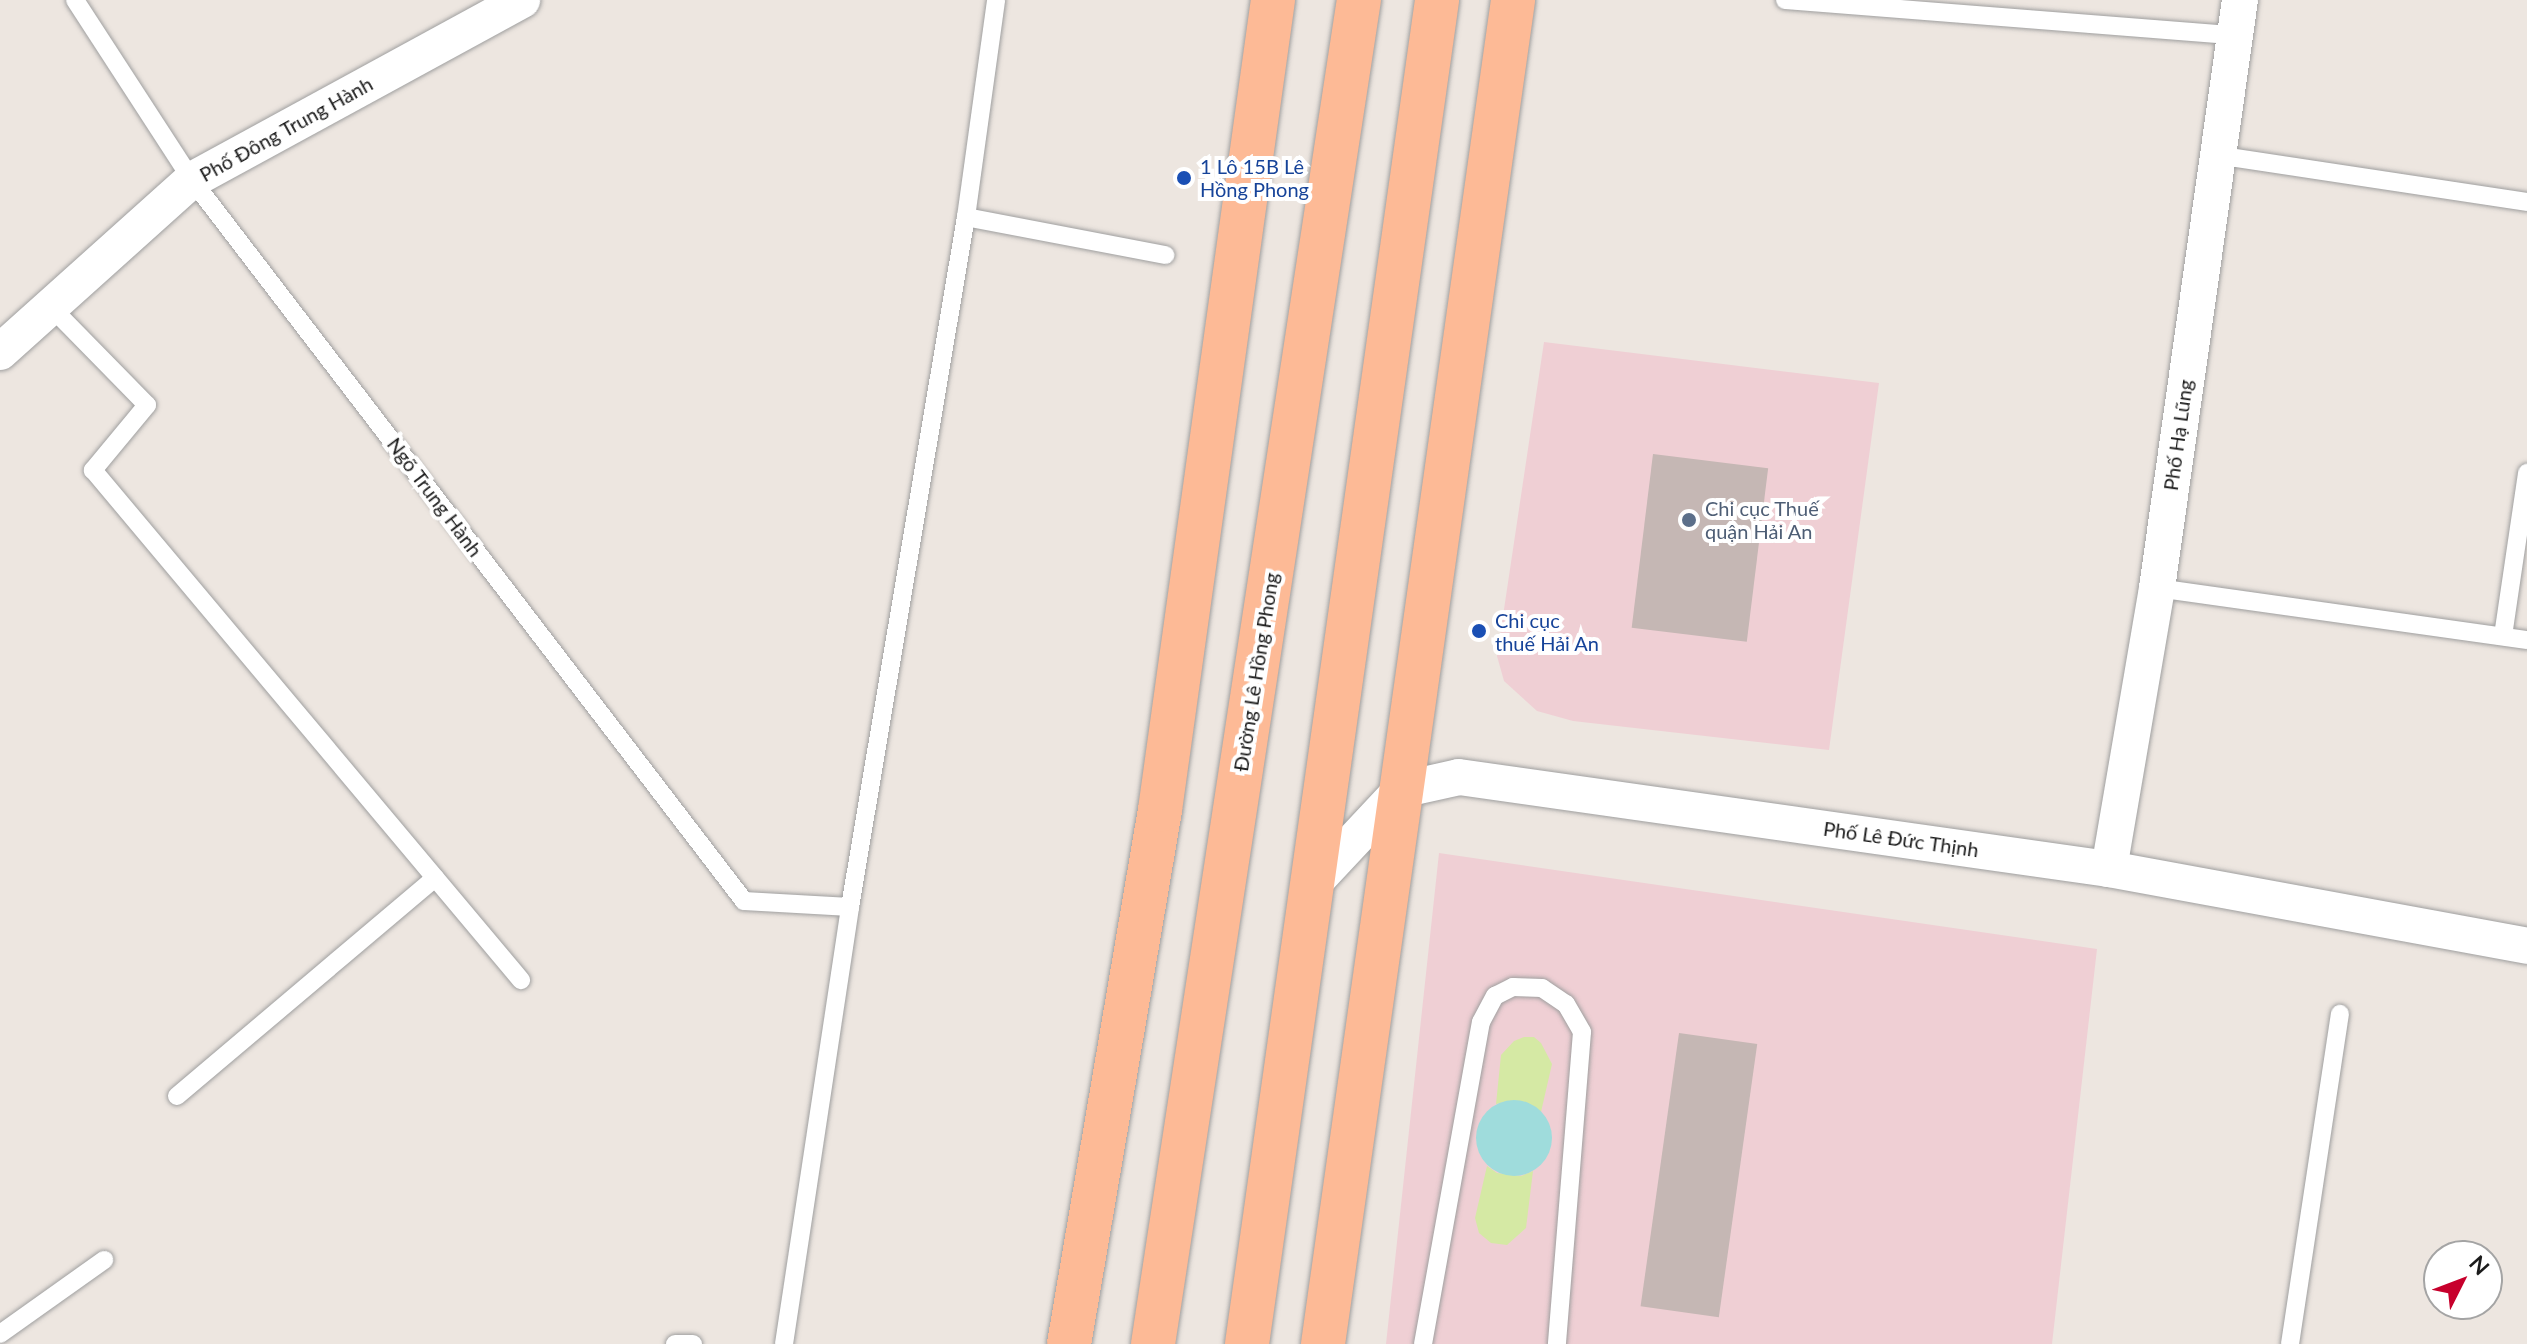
<!DOCTYPE html>
<html>
<head>
<meta charset="utf-8">
<style>
	body { margin:0 }
	#map { position:relative; width:2527px; height:1344px; overflow:hidden; background:#ede6e0; font-family:Lato,sans-serif }
	div>[style] { position:absolute }
	[style*='--x'] { left:calc(var(--x)*1px); top:calc(var(--y)*1px); width:calc(var(--w)*1px); rotate:calc(var(--a)*1deg) }
	.commercial>* { inset:0; background:#efcfd4 }
	.grass>* { inset:0; background:#d5e9a4 }
	.water>* { inset:0; background:#9fdcdc }
	.round { border-radius:50% }
	.building>* { inset:0; background:#c5b7b4; transform-origin:0 0 }
	.roads { filter:drop-shadow(0 0 2px #9f9f9f) drop-shadow(0 0 2px #9f9f9f) }
	.service>* { height:18px; margin:-9px; padding:0 9px; transform-origin:9px; border-radius:9px; background:#fff }
	.minor>* { height:36px; margin:-18px; padding:0 18px; transform-origin:18px; border-radius:18px; background:#fff }
	.primary>* { height:44px; margin:-22px; padding:0 22px; transform-origin:22px; border-radius:22px; background:#fdba96 }
	.dots>* { width:22px; height:22px; translate:-50% -50%; box-sizing:border-box; border:4px solid #fff; border-radius:50% }
	span { translate:-50% -50%; white-space:nowrap; text-align:center; line-height:1.15; -webkit-text-stroke:8px #fff; paint-order:stroke }
	.street-label { font-size:20px; color:#1b1b1b }
	.transit-label { font-size:20px; color:#164399 }
	.left { translate:0 -50%; text-align:left }
	.service-label { font-size:20px; color:#4e5e75 }
	.north { position:absolute; left:2423px; top:1240px; width:80px; height:80px; box-sizing:border-box; background:#fff; border:2px solid #a4a4a4; border-radius:50%; rotate:48deg; font-size:22px; font-weight:700; line-height:32px; text-align:center; color:#1b1b1b }
	.north::after { content:''; display:block; margin:auto; width:28px; height:36px; background:#c7002c; clip-path:polygon(50% 0,100% 100%,50% 72%,0 100%) }
</style>
</head>
<body>
<div id="map">
	<div class="commercial">
		<div style="clip-path:polygon(1544px 342px,1879px 383px,1829px 750px,1573px 721px,1537px 711px,1504px 681px,1497px 656px)"></div>
		<div style="clip-path:polygon(1439px 853px,2097px 949px,2052px 1344px,1386px 1344px)"></div>
	</div>
	<div class="grass">
		<div style="clip-path:polygon(1524px 1037px,1534px 1037px,1541px 1043px,1552px 1064px,1541px 1112px,1531px 1105px,1508px 1101px,1496px 1104px,1501px 1055px,1514px 1041px)"></div>
		<div style="clip-path:polygon(1487px 1166px,1497px 1173px,1521px 1176px,1533px 1171px,1526px 1228px,1507px 1245px,1491px 1243px,1479px 1233px,1475px 1218px)"></div>
	</div>
	<div class="water">
		<div class="round" style="left:1476px;top:1100px;width:76px;height:76px"></div>
	</div>
	<div class="building">
		<div style="left:1653px;top:454px;width:116px;height:175px;rotate:7deg"></div>
		<div style="left:1679px;top:1033px;width:79px;height:276px;rotate:8deg"></div>
	</div>
	<div class="roads">
		<div class="service">
			<div style="--x:75;--y:0;--w:215;--a:57"></div>
			<div style="--x:192;--y:180;--w:908;--a:52.56"></div>
			<div style="--x:744;--y:901;--w:106;--a:3.2"></div>
			<div style="--x:1785;--y:0;--w:450;--a:4.5"></div>
			<div style="--x:2216;--y:155;--w:315;--a:8.6"></div>
			<div style="--x:966;--y:217;--w:203;--a:10.8"></div>
			<div style="--x:49;--y:305;--w:140;--a:45.6"></div>
			<div style="--x:147;--y:405;--w:85;--a:129.7"></div>
			<div style="--x:93;--y:470;--w:666;--a:50"></div>
			<div style="--x:2157;--y:588;--w:374;--a:8"></div>
			<div style="--x:2503;--y:636;--w:165;--a:-81.6"></div>
			<div style="--x:177;--y:1096;--w:338;--a:-40.2"></div>
			<div style="--x:0;--y:1334;--w:128;--a:-35.4"></div>
			<div style="--x:675;--y:1344;--w:18;--a:0"></div>
			<div style="--x:784;--y:1344;--w:442;--a:-81.4"></div>
			<div style="--x:850;--y:907;--w:700;--a:-80.46"></div>
			<div style="--x:966;--y:217;--w:219;--a:-82.1"></div>
			<div style="--x:1423;--y:1344;--w:327;--a:-79.8"></div>
			<div style="--x:1481;--y:1022;--w:30;--a:-62"></div>
			<div style="--x:1495;--y:996;--w:20;--a:-27"></div>
			<div style="--x:1513;--y:987;--w:29;--a:2"></div>
			<div style="--x:1542;--y:988;--w:29;--a:34"></div>
			<div style="--x:1566;--y:1004;--w:32;--a:60"></div>
			<div style="--x:1582;--y:1032;--w:313;--a:94.6"></div>
			<div style="--x:2290;--y:1344;--w:334;--a:-81.4"></div>
		</div>
		<div class="minor">
			<div style="--x:0;--y:352;--w:258;--a:-41.9"></div>
			<div style="--x:192;--y:180;--w:376;--a:-28.6"></div>
			<div style="--x:2109;--y:869;--w:285;--a:-80.3"></div>
			<div style="--x:2157;--y:588;--w:594;--a:-81.97"></div>
			<div style="--x:1313;--y:884;--w:129;--a:-46.9"></div>
			<div style="--x:1401;--y:790;--w:59;--a:-12.6"></div>
			<div style="--x:1459;--y:777;--w:656;--a:8.06"></div>
			<div style="--x:2109;--y:869;--w:425;--a:10.4"></div>
		</div>
		<div class="primary">
			<div style="--x:1069;--y:1344;--w:542;--a:-80.33"></div>
			<div style="--x:1160;--y:810;--w:818;--a:-82.06"></div>
			<div style="--x:1153;--y:1344;--w:1360;--a:-81.29"></div>
			<div style="--x:1247;--y:1344;--w:1357;--a:-81.95"></div>
			<div style="--x:1323;--y:1344;--w:1357;--a:-81.95"></div>
		</div>
	</div>
	<div class="dots">
		<div style="left:1184px;top:178px;background:#1a4fb4"></div>
		<div style="left:1689px;top:520px;background:#5c6f8a"></div>
		<div style="left:1479px;top:631px;background:#1a4fb4"></div>
	</div>
	<div class="street-label">
		<span style="left:286px;top:129px;rotate:-29deg">Phố Đông Trung Hành</span>
		<span style="left:2178px;top:435px;rotate:-82deg">Phố Hạ Lũng</span>
		<span style="left:435px;top:497px;rotate:53deg">Ngõ Trung Hành</span>
		<span style="left:1256px;top:672px;rotate:-81deg">Đường Lê Hồng Phong</span>
		<span style="left:1901px;top:839px;rotate:8deg">Phố Lê Đức Thịnh</span>
	</div>
	<div class="transit-label">
		<span class="left" style="left:1200px;top:178px">1 Lô 15B Lê<br>Hồng Phong</span>
		<span class="left" style="left:1495px;top:632px">Chi cục<br>thuế Hải An</span>
	</div>
	<div class="service-label">
		<span class="left" style="left:1705px;top:520px">Chi cục Thuế<br>quận Hải An</span>
	</div>
	<div class="north">N</div>
</div>
</body>
</html>
